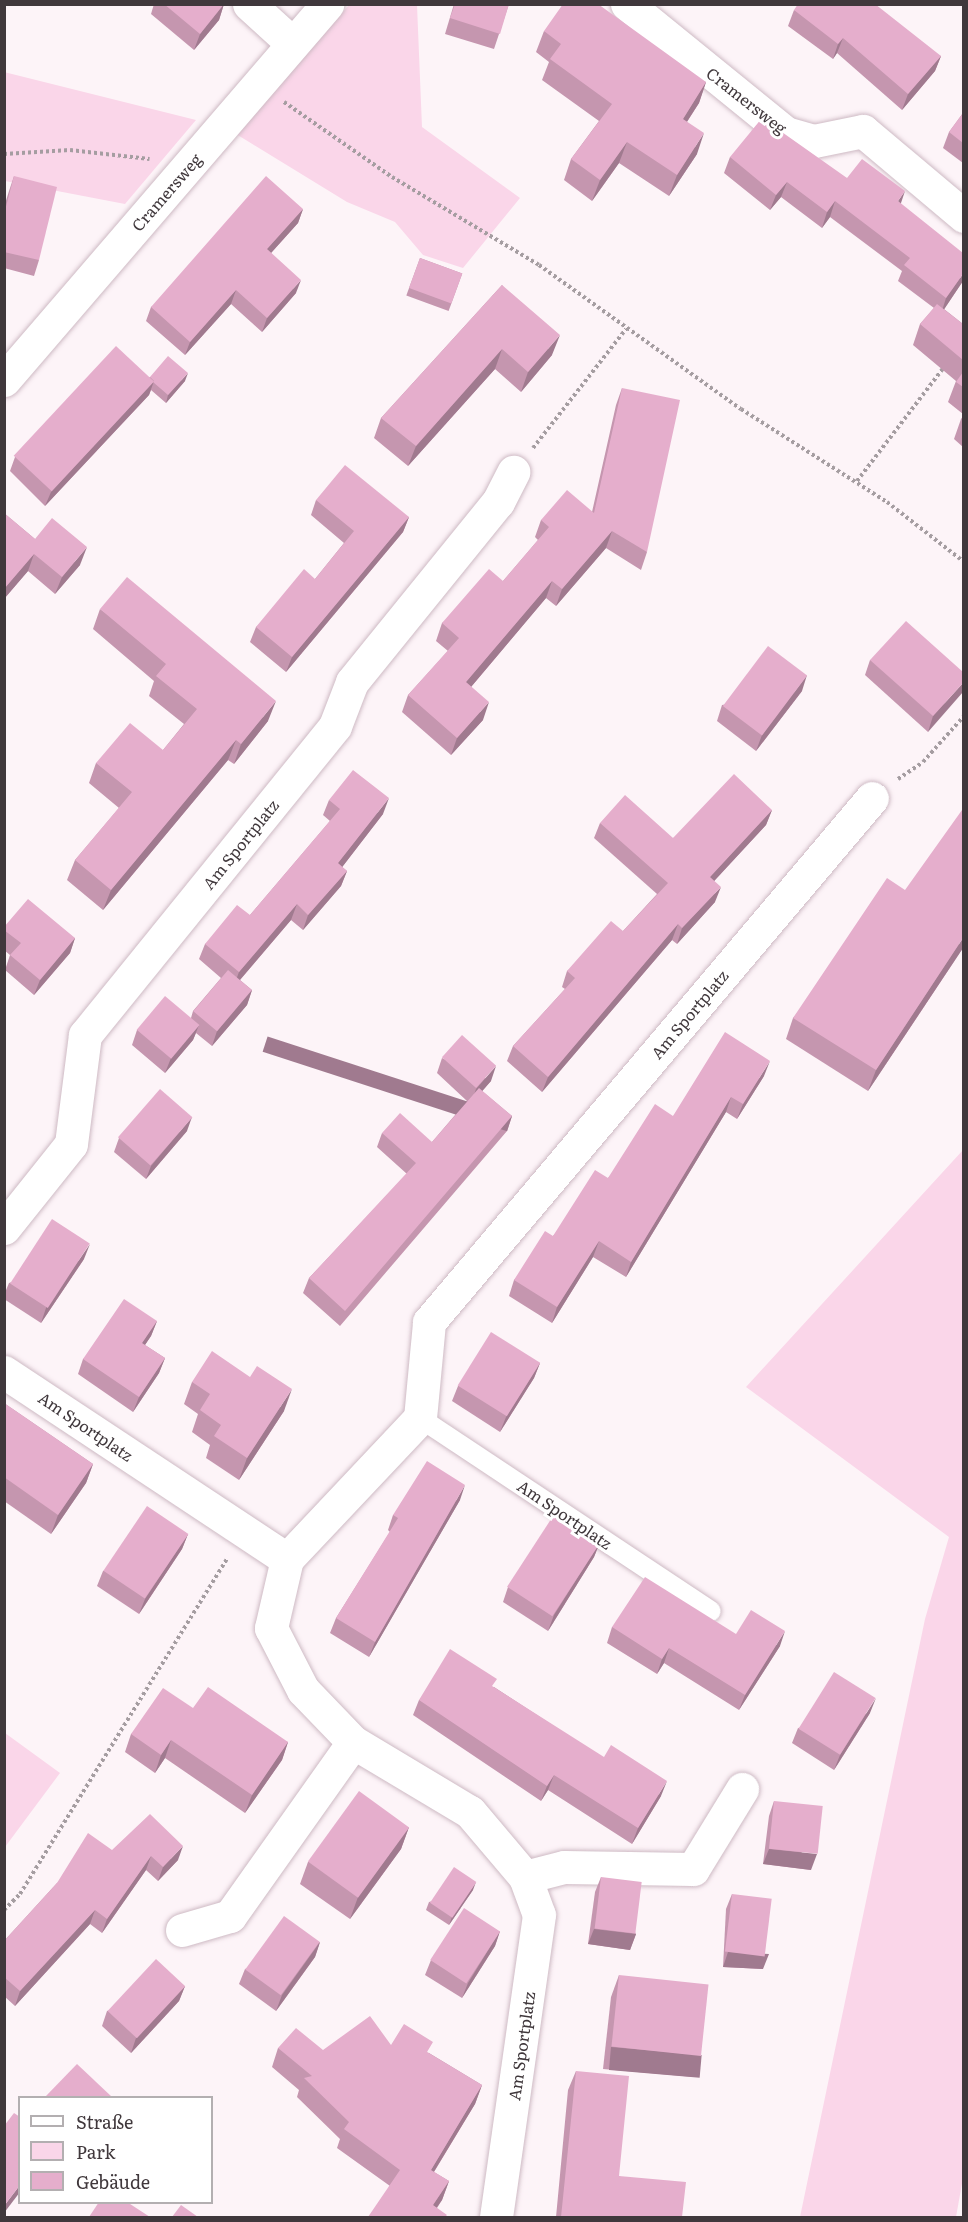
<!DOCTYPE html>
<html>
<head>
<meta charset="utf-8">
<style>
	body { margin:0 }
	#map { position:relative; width:968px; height:2222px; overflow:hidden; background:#fdf4f8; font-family:Literata,serif }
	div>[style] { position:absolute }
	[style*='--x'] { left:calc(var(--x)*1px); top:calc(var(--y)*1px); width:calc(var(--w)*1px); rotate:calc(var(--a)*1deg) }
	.green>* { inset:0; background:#fad6e9 }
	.path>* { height:4px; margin-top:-2px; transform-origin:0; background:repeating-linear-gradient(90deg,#a59da1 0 3px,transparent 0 6px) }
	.roads { filter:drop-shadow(0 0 2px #cebac4) drop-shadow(0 0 2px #cebac4) }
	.service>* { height:20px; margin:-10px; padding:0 10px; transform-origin:10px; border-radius:10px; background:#fff }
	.minor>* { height:33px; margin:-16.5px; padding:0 16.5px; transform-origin:16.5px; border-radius:16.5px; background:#fff }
	.wall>* { inset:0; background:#c596af; transform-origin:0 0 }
	.shaded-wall>* { inset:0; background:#a07a8f; transform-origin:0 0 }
	.building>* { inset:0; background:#e5aecc; transform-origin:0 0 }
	span { translate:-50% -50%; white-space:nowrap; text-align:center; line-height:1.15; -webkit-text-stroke:6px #fff; paint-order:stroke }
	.street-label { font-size:16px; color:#40383c }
	.frame { position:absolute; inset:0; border:6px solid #40383c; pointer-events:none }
	.legend { position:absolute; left:18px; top:2096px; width:195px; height:108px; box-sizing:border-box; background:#fff; border:2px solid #b3afb1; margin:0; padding:8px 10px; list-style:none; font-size:18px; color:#40383c }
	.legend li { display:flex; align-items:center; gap:12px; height:30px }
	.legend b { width:30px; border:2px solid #b3afb1 }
</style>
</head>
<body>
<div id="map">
	<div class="green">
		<div style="clip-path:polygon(349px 5px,417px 5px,422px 127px,520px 198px,463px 268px,423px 255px,395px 222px,347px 202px,236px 134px)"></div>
		<div style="clip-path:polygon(4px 72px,196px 120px,125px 204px,5px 181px)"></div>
		<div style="clip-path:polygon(963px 1150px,963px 2178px,956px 2217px,800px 2217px,925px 1619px,949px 1537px,746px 1387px)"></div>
		<div style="clip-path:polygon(5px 1733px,60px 1773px,5px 1847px)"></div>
	</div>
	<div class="path">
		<div style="--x:284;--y:102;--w:131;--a:34.8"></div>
		<div style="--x:392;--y:177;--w:171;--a:30.9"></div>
		<div style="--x:539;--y:265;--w:248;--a:35.5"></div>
		<div style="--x:741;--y:409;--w:173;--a:32.5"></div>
		<div style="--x:887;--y:502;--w:98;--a:37.9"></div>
		<div style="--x:4;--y:154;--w:66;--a:-3.5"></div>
		<div style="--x:70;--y:150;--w:80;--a:6.5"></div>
		<div style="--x:533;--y:448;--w:151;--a:-52"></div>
		<div style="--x:857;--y:481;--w:145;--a:-52.6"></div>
		<div style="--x:898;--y:779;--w:30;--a:-34"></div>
		<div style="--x:923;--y:762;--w:62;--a:-48.3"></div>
		<div style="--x:4;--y:1910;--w:23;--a:-45"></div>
		<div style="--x:20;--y:1894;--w:394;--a:-58.3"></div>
	</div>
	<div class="roads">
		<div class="service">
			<div style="--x:420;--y:1418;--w:349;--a:33.6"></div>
		</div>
		<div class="minor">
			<div style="--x:249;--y:4;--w:59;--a:42.3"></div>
			<div style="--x:627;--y:4;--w:205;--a:39.1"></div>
			<div style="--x:786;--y:133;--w:29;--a:16"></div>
			<div style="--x:814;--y:141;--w:50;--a:-11.5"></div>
			<div style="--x:863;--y:131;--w:132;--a:40.1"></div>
			<div style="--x:4;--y:380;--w:496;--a:-49.3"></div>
			<div style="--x:4;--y:1228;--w:107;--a:-51.4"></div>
			<div style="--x:71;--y:1144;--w:110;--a:-82.7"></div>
			<div style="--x:85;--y:1035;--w:397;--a:-51"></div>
			<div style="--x:335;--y:726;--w:47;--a:-68.9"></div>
			<div style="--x:352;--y:682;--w:232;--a:-51"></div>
			<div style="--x:498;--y:502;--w:34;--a:-63"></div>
			<div style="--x:4;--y:1372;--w:339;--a:33.5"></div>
			<div style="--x:287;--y:1559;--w:71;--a:103.1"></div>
			<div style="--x:271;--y:1628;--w:70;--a:62.7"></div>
			<div style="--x:303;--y:1690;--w:72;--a:46.1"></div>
			<div style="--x:353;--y:1742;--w:136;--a:30.9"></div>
			<div style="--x:470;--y:1812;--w:85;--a:49.8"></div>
			<div style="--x:525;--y:1877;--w:40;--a:69.8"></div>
			<div style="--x:539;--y:1915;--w:306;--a:98.1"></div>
			<div style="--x:287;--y:1559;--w:194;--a:-46.7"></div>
			<div style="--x:420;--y:1418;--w:96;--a:-84.6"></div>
			<div style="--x:429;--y:1322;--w:686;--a:-49.79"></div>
			<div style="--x:525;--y:1877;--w:40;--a:-14.4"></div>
			<div style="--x:564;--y:1867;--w:129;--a:0.9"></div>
			<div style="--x:693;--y:1869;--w:94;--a:-58.5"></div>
			<div style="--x:182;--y:1930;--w:50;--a:-16.3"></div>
			<div style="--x:230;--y:1916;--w:213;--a:-54.7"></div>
		</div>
	</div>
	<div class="wall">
		<div style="clip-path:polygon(154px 4px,224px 4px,219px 20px,194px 50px,151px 14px)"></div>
		<div style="clip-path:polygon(454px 4px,509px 4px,494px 49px,445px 34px)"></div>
		<div style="clip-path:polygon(794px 10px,941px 56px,935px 71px,902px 110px,837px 53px,833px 59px,788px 26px)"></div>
		<div style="clip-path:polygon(544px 31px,706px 82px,699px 103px,687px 122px,697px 154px,669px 196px,619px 163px,592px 201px,564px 180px,571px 159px,599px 121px,542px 80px,549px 62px,536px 52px)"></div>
		<div style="clip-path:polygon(963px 113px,963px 163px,943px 148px,949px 132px)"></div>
		<div style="clip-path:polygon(730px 157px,847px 178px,901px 204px,963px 281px,944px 309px,963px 324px,963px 414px,948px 402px,956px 381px,913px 345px,920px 324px,934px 308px,898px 281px,902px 271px,830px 217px,822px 228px,781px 197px,770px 210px,724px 173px)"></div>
		<div style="clip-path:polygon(14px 176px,39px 260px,34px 276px,4px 268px,4px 207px,9px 191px)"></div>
		<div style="clip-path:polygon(303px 209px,298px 223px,271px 253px,296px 293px,262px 332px,231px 304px,185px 355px,146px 321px,151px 307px)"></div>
		<div style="left:420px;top:258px;width:45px;height:40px;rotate:20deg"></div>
		<div style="clip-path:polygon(502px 285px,552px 355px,521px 392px,495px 369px,408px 466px,374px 438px,381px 418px)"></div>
		<div style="clip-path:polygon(150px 377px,185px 381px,166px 403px,151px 390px,149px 395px,45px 506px,10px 471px,15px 457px)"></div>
		<div style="clip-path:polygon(622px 388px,647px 552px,641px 570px,606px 548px,556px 606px,546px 598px,471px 687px,483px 720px,451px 755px,402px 712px,408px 695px,448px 651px,436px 641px,442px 623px,503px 581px,538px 540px,535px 537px,541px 520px,592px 512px,616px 405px)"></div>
		<div style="clip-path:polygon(963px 416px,963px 447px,954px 439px,961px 419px)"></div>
		<div style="clip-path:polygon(316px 500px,409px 517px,403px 532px,286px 672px,250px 642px,256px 627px,315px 579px,344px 543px,311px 515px)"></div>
		<div style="clip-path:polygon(4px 513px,35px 539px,80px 565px,55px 594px,28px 571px,4px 599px)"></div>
		<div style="clip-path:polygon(100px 609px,268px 721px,234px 764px,228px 760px,103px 910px,67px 880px,75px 860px,119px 808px,89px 783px,96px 763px,163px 750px,184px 724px,149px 696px,154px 681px,93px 629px)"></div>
		<div style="clip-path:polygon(870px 660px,963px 672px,928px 732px,865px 675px)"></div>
		<div style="clip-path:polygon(802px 691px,756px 751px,717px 721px,722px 705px)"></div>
		<div style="clip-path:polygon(329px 800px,383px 814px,342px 867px,347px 871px,341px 886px,303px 930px,291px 920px,240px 980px,252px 990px,247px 1005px,212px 1046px,196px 1033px,193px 1040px,165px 1073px,132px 1045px,137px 1030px,191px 1018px,193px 1011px,221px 978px,199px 959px,205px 944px,250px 915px,330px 821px,323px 815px)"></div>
		<div style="clip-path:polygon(772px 810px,766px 825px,714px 881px,715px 902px,677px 944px,672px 940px,542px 1092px,507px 1061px,513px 1046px,565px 989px,562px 987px,567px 971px,623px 931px,657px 894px,594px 838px,600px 823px,673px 838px)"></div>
		<div style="clip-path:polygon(905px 890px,963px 948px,868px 1091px,786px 1039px,793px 1018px)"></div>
		<div style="clip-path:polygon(4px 927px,75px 938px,70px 953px,34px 995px,5px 970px,10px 955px,4px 950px)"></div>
		<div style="clip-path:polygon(442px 1058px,491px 1081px,482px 1091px,512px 1116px,507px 1131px,340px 1326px,303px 1293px,309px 1278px,407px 1174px,377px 1147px,382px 1133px,432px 1142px,467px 1101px,437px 1073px)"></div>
		<div style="clip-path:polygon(764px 1076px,737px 1119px,726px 1112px,626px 1277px,593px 1257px,552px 1323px,509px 1296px,514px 1280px,553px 1236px,608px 1178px,673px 1116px)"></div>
		<div style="clip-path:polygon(187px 1131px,146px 1179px,114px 1152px,119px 1138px)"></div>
		<div style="clip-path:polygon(84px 1259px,41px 1323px,4px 1299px,4px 1295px,9px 1283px)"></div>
		<div style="clip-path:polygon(157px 1321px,151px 1336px,145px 1345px,165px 1358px,159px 1373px,133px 1412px,78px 1374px,83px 1359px)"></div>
		<div style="clip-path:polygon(540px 1363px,534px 1378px,500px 1432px,452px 1401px,458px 1386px)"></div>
		<div style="clip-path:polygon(250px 1377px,284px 1411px,239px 1480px,206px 1458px,210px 1445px,192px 1432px,198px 1414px,184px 1404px,192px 1382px)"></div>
		<div style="clip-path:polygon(4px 1403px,93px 1464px,86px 1483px,51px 1534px,4px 1501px)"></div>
		<div style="clip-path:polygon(460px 1500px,369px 1657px,330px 1633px,336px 1618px,390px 1532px,388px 1530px,393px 1515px)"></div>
		<div style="clip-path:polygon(188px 1534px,182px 1549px,139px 1614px,97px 1586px,103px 1571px)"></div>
		<div style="clip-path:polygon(600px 1542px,594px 1557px,548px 1631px,503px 1602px,508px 1587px)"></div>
		<div style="clip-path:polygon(612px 1627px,736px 1634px,780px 1646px,739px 1710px,664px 1663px,657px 1674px,607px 1643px)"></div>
		<div style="clip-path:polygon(494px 1687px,661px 1796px,632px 1844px,548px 1790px,541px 1801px,413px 1715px,419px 1700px)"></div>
		<div style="clip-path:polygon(193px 1708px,288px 1742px,282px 1760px,245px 1813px,165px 1758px,155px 1773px,125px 1752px,131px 1734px)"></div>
		<div style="clip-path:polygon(870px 1713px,834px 1770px,792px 1743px,798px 1728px)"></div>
		<div style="clip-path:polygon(774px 1801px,811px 1870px,763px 1864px,769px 1816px)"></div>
		<div style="clip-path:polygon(409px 1827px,401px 1849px,350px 1919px,300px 1884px,308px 1862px)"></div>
		<div style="clip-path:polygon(112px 1850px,178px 1860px,158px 1881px,146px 1870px,102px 1933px,90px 1924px,15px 2006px,4px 1996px,4px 1941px,57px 1883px)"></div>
		<div style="clip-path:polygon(601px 1877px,636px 1934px,630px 1950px,588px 1944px,595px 1892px)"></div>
		<div style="clip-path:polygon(473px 1890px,449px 1925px,426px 1910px,429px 1902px)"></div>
		<div style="clip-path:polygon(732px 1894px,763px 1969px,723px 1967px,726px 1909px)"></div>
		<div style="clip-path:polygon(500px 1931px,495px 1946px,462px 1998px,425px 1975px,431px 1960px)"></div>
		<div style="clip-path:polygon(320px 1942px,315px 1957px,276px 2011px,239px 1984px,245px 1969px)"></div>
		<div style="clip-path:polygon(619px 1975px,694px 2077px,603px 2069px,611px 1997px)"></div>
		<div style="clip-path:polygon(185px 1986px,179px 2001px,131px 2053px,102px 2026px,107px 2011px)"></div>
		<div style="clip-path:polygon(391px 2045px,429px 2053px,482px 2085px,475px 2104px,434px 2172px,449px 2181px,442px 2200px,437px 2208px,390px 2186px,337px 2148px,340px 2139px,297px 2097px,299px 2090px,272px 2067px,278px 2048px,323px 2050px)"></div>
		<div style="clip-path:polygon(576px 2071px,619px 2176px,682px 2217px,556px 2217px,568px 2090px)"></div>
	</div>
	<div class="shaded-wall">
		<div style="clip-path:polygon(224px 4px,219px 20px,194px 50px,200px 34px)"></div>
		<div style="clip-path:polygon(843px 38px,837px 53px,833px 59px,838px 44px)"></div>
		<div style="clip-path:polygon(941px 56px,935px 71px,902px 110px,908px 94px)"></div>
		<div style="clip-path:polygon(706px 82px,699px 103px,675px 140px,683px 119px)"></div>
		<div style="clip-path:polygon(704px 133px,697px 154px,669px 196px,677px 175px)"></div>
		<div style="clip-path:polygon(627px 142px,619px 163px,592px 201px,600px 180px)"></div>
		<div style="clip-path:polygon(787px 182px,781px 197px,770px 210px,776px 195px)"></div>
		<div style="clip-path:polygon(905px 191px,900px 206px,898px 201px)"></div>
		<div style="clip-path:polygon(835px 201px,830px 217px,822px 228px,827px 212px)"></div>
		<div style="clip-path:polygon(303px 209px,298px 223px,262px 263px,267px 249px)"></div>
		<div style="clip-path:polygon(963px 274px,963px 281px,941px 314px,946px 298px)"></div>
		<div style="clip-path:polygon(301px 280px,296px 293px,262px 332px,267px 318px)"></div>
		<div style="clip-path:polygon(236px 290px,231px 304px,185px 355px,190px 342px)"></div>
		<div style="clip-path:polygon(560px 335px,552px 355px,521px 392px,528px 372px)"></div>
		<div style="clip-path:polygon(502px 349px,495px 369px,408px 466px,416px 446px)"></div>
		<div style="clip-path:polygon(188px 373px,185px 381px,166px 403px,168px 395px)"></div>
		<div style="clip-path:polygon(154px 381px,149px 395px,45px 506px,51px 492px)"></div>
		<div style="clip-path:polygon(409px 517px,403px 532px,286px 672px,292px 657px)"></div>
		<div style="clip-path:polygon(612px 531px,606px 548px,556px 606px,562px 589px)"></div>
		<div style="clip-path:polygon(87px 547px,80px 565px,55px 594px,62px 577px)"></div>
		<div style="clip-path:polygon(34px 554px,28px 571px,4px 599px,4px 589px)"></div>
		<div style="clip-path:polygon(552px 581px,546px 598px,460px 700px,466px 682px)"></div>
		<div style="clip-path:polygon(807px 675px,802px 691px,756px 751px,762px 735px)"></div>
		<div style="clip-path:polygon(963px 683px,963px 692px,928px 732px,933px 716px)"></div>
		<div style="clip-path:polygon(276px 701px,268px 721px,234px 764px,241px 744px)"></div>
		<div style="clip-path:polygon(489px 702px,483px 720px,451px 755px,457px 738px)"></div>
		<div style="clip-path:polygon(236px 740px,228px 760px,103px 910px,111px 890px)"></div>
		<div style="clip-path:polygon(389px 798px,383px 814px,333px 879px,338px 863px)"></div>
		<div style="clip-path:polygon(772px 810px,766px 825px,704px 892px,710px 877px)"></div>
		<div style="clip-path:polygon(347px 871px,341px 886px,303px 930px,308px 915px)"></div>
		<div style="clip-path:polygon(721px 887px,715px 902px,677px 944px,682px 928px)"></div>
		<div style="clip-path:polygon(297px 904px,291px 920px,233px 988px,239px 972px)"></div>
		<div style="clip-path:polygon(678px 924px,672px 940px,542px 1092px,548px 1077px)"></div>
		<div style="clip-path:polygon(75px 938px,70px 953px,34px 995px,40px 980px)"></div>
		<div style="clip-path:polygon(963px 938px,963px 948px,868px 1091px,876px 1070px)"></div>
		<div style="clip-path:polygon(252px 990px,247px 1005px,212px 1046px,217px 1031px)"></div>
		<div style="clip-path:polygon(199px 1025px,193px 1040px,165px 1073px,171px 1058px)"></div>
		<div style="clip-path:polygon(770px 1061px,764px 1076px,737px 1119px,743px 1104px)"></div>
		<div style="clip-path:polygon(496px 1066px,491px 1081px,471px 1104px,476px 1089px)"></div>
		<div style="clip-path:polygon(731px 1097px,726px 1112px,626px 1277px,631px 1262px)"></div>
		<div style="left:512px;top:1116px;width:16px;height:257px;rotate:108deg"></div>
		<div style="clip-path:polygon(192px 1117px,187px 1131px,146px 1179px,151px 1166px)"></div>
		<div style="clip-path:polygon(599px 1241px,593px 1257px,552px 1323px,557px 1307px)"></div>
		<div style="clip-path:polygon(90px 1244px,84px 1259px,41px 1323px,46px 1308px)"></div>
		<div style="clip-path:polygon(157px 1321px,151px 1336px,136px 1358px,142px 1343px)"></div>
		<div style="clip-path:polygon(165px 1358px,159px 1373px,133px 1412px,139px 1397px)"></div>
		<div style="clip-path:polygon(540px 1363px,534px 1378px,500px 1432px,506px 1417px)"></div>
		<div style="clip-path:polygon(292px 1389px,284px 1411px,239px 1480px,247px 1458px)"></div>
		<div style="clip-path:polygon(93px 1464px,86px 1483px,51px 1534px,58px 1515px)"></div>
		<div style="clip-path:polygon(465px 1485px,460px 1500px,369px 1657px,375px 1642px)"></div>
		<div style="clip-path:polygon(188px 1534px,182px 1549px,139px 1614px,145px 1599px)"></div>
		<div style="clip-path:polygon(600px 1542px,594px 1557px,548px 1631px,554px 1615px)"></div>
		<div style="clip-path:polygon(785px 1631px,780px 1646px,739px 1710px,745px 1695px)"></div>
		<div style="clip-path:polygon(669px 1648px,664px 1663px,657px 1674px,662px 1659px)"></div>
		<div style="clip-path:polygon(876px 1698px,870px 1713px,834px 1770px,840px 1755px)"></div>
		<div style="clip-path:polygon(171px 1740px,165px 1758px,155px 1773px,161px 1755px)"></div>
		<div style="clip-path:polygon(288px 1742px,282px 1760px,245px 1813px,252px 1795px)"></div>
		<div style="clip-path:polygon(554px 1775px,548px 1790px,541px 1801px,547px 1786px)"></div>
		<div style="clip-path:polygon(667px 1781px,661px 1796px,632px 1844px,638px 1828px)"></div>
		<div style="clip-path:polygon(409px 1827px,401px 1849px,350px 1919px,358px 1897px)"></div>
		<div style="clip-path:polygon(183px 1846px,178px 1860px,158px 1881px,163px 1867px)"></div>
		<div style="clip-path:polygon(769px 1849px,817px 1854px,811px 1870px,763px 1864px)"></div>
		<div style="clip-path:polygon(151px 1856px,146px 1870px,102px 1933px,107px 1919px)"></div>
		<div style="clip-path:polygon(476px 1882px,473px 1890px,449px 1925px,452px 1917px)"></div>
		<div style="clip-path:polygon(95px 1910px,90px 1924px,15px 2006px,20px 1991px)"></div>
		<div style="clip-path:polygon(594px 1929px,636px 1934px,630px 1950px,588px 1944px)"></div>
		<div style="clip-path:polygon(500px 1931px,495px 1946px,462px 1998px,468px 1983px)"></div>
		<div style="clip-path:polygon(320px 1942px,315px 1957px,276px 2011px,282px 1995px)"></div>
		<div style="clip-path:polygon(728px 1952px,769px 1954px,763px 1969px,723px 1967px)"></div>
		<div style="clip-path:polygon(185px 1986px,179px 2001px,131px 2053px,136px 2038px)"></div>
		<div style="left:611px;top:2047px;width:91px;height:23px;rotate:5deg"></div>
		<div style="clip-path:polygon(482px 2085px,475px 2104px,424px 2188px,431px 2170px)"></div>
		<div style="clip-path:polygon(449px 2181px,442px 2200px,430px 2217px,433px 2205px)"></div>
		<div style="clip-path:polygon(20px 2185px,20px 2192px,4px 2213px,4px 2206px)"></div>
	</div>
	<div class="building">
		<div style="clip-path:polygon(164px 4px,224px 4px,200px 34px)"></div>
		<div style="clip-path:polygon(455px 4px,509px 4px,500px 34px,450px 18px)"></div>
		<div style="clip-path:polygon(563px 4px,598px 4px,706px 82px,683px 119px,704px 133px,677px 175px,627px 142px,600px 180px,571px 159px,612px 104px,550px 59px,561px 44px,544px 31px)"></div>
		<div style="clip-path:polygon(798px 4px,875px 4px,941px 56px,908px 94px,843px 38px,838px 44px,794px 10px)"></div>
		<div style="clip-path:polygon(963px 113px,963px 143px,949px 132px)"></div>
		<div style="clip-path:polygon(762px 118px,847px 178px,862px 159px,905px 191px,898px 201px,963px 253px,963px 274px,946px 298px,904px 265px,910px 258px,835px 201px,827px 212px,787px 182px,776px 195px,730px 157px)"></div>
		<div style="clip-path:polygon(14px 176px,57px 187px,39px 260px,4px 252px,4px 214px)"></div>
		<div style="clip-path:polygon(266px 176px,303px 209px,267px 249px,301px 280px,267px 318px,236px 290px,190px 342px,151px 307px)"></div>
		<div style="left:420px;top:258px;width:45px;height:32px;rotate:20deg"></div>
		<div style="clip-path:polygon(502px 285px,560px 335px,528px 372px,502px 349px,416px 446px,381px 418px)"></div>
		<div style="clip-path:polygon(937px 304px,963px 324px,963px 360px,920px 324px)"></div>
		<div style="left:116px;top:346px;width:52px;height:150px;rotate:43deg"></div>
		<div style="clip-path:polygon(168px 356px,188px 373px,168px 395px,153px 382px,154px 381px,150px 377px)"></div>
		<div style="clip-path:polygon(963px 372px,963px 387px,956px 382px)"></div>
		<div style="clip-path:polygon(622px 388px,680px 400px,647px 552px,612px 531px,562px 589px,552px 581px,466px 682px,489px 702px,457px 738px,408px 695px,459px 638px,442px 623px,489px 569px,503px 581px,549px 527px,541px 520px,567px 490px,594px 513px)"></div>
		<div style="clip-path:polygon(345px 465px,409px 517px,292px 657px,256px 627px,304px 569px,315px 579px,354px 531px,316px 500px)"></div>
		<div style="clip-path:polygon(4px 513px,35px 539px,52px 518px,87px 547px,62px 577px,34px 554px,4px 589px)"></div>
		<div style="clip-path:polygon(127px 577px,276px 701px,241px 744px,236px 740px,111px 890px,75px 860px,132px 792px,96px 763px,130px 723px,163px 750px,197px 709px,156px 676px,166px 664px,100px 609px)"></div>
		<div style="clip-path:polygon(906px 621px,963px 672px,963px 683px,933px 716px,870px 660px)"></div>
		<div style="left:768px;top:646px;width:49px;height:75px;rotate:37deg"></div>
		<div style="clip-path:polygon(353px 770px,389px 798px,338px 863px,347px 871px,308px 915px,297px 904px,239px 972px,205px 944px,237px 905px,250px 915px,340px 809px,329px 800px)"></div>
		<div style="clip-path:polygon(734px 774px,772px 810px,710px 877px,721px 887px,682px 928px,678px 924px,548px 1077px,513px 1046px,575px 978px,567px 971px,611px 921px,623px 931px,668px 883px,600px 823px,625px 795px,673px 838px)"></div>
		<div style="clip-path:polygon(962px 810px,963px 811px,963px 938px,876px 1070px,793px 1018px,887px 878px,905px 890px)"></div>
		<div style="clip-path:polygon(28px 899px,75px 938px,40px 980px,10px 955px,21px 943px,4px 930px,4px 927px)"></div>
		<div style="left:228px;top:970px;width:31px;height:54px;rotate:40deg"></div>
		<div style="left:165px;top:996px;width:45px;height:44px;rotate:40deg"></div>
		<div style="clip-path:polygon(725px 1032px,770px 1061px,743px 1104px,731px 1097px,631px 1262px,599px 1241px,557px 1307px,514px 1280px,545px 1231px,553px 1236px,595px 1170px,608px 1178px,655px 1104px,673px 1116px)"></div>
		<div style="left:462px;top:1035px;width:46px;height:30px;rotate:42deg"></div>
		<div style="clip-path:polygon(479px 1088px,512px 1116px,345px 1311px,309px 1278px,416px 1163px,382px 1133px,400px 1113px,432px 1142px)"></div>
		<div style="left:160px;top:1089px;width:43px;height:64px;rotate:41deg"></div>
		<div style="left:52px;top:1219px;width:45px;height:77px;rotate:33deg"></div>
		<div style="clip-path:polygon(124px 1299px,157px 1321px,142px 1343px,165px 1358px,139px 1397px,83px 1359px)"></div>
		<div style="left:491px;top:1332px;width:58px;height:63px;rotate:32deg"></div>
		<div style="clip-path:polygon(212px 1351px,250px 1377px,257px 1366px,292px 1389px,247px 1458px,214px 1436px,221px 1425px,200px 1410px,210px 1394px,192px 1382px)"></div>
		<div style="clip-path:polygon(4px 1403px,93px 1464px,58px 1515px,4px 1477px)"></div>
		<div style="clip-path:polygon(427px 1461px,465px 1485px,375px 1642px,336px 1618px,398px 1518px,393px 1515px)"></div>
		<div style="left:147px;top:1506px;width:50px;height:78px;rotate:34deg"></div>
		<div style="left:555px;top:1513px;width:54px;height:88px;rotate:33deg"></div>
		<div style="clip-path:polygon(645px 1577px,736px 1634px,751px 1610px,785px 1631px,745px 1695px,669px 1648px,662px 1659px,612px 1627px)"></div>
		<div style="clip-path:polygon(450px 1649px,497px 1679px,492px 1686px,604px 1757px,611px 1745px,667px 1781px,638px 1828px,554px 1775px,547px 1786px,419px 1700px)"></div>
		<div style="left:834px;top:1672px;width:49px;height:67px;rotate:32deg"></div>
		<div style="clip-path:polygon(208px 1687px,288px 1742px,252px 1795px,171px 1740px,161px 1755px,131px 1734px,163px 1688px,193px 1708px)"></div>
		<div style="left:359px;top:1791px;width:62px;height:87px;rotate:36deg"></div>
		<div style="left:774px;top:1801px;width:49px;height:48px;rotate:6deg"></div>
		<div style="clip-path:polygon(150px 1814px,183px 1846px,163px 1867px,151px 1856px,107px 1919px,95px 1910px,20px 1991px,4px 1977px,4px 1941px,57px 1883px,88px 1833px,112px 1850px)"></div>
		<div style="left:454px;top:1867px;width:27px;height:43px;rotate:34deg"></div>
		<div style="left:601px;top:1877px;width:41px;height:52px;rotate:7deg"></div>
		<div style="left:732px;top:1894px;width:40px;height:58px;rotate:7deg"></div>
		<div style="left:464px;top:1908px;width:43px;height:62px;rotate:33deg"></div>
		<div style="left:284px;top:1916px;width:44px;height:66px;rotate:36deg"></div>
		<div style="left:156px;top:1959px;width:40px;height:71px;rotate:43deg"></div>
		<div style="left:619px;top:1975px;width:90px;height:72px;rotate:6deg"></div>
		<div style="clip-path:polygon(370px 2016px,391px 2045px,404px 2024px,433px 2042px,427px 2052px,482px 2085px,431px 2170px,449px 2181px,433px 2205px,447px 2215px,445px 2217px,368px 2217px,400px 2170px,344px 2129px,349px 2122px,304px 2078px,312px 2076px,278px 2048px,296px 2028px,323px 2050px)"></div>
		<div style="clip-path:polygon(77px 2064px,112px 2097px,45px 2097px)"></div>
		<div style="clip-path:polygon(576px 2071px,629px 2076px,619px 2176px,686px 2182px,682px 2217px,561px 2217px)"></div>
		<div style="clip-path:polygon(14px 2113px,20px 2117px,20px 2185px,4px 2206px,4px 2126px)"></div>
		<div style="clip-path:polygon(99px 2202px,127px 2202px,150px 2217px,89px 2217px)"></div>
		<div style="clip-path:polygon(181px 2205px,198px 2217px,172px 2217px)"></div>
	</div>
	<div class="street-label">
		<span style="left:747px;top:100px;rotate:38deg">Cramersweg</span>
		<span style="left:166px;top:192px;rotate:-49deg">Cramersweg</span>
		<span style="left:240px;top:844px;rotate:-51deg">Am Sportplatz</span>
		<span style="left:689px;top:1014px;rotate:-50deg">Am Sportplatz</span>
		<span style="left:86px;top:1426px;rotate:34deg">Am Sportplatz</span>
		<span style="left:565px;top:1514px;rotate:34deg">Am Sportplatz</span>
		<span style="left:521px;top:2046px;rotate:-82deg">Am Sportplatz</span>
	</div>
	<div class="frame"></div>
	<ul class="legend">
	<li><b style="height:8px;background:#fff"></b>Straße</li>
	<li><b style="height:16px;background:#fad6e9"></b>Park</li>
	<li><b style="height:16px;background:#e5aecc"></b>Gebäude</li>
	</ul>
</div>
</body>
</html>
